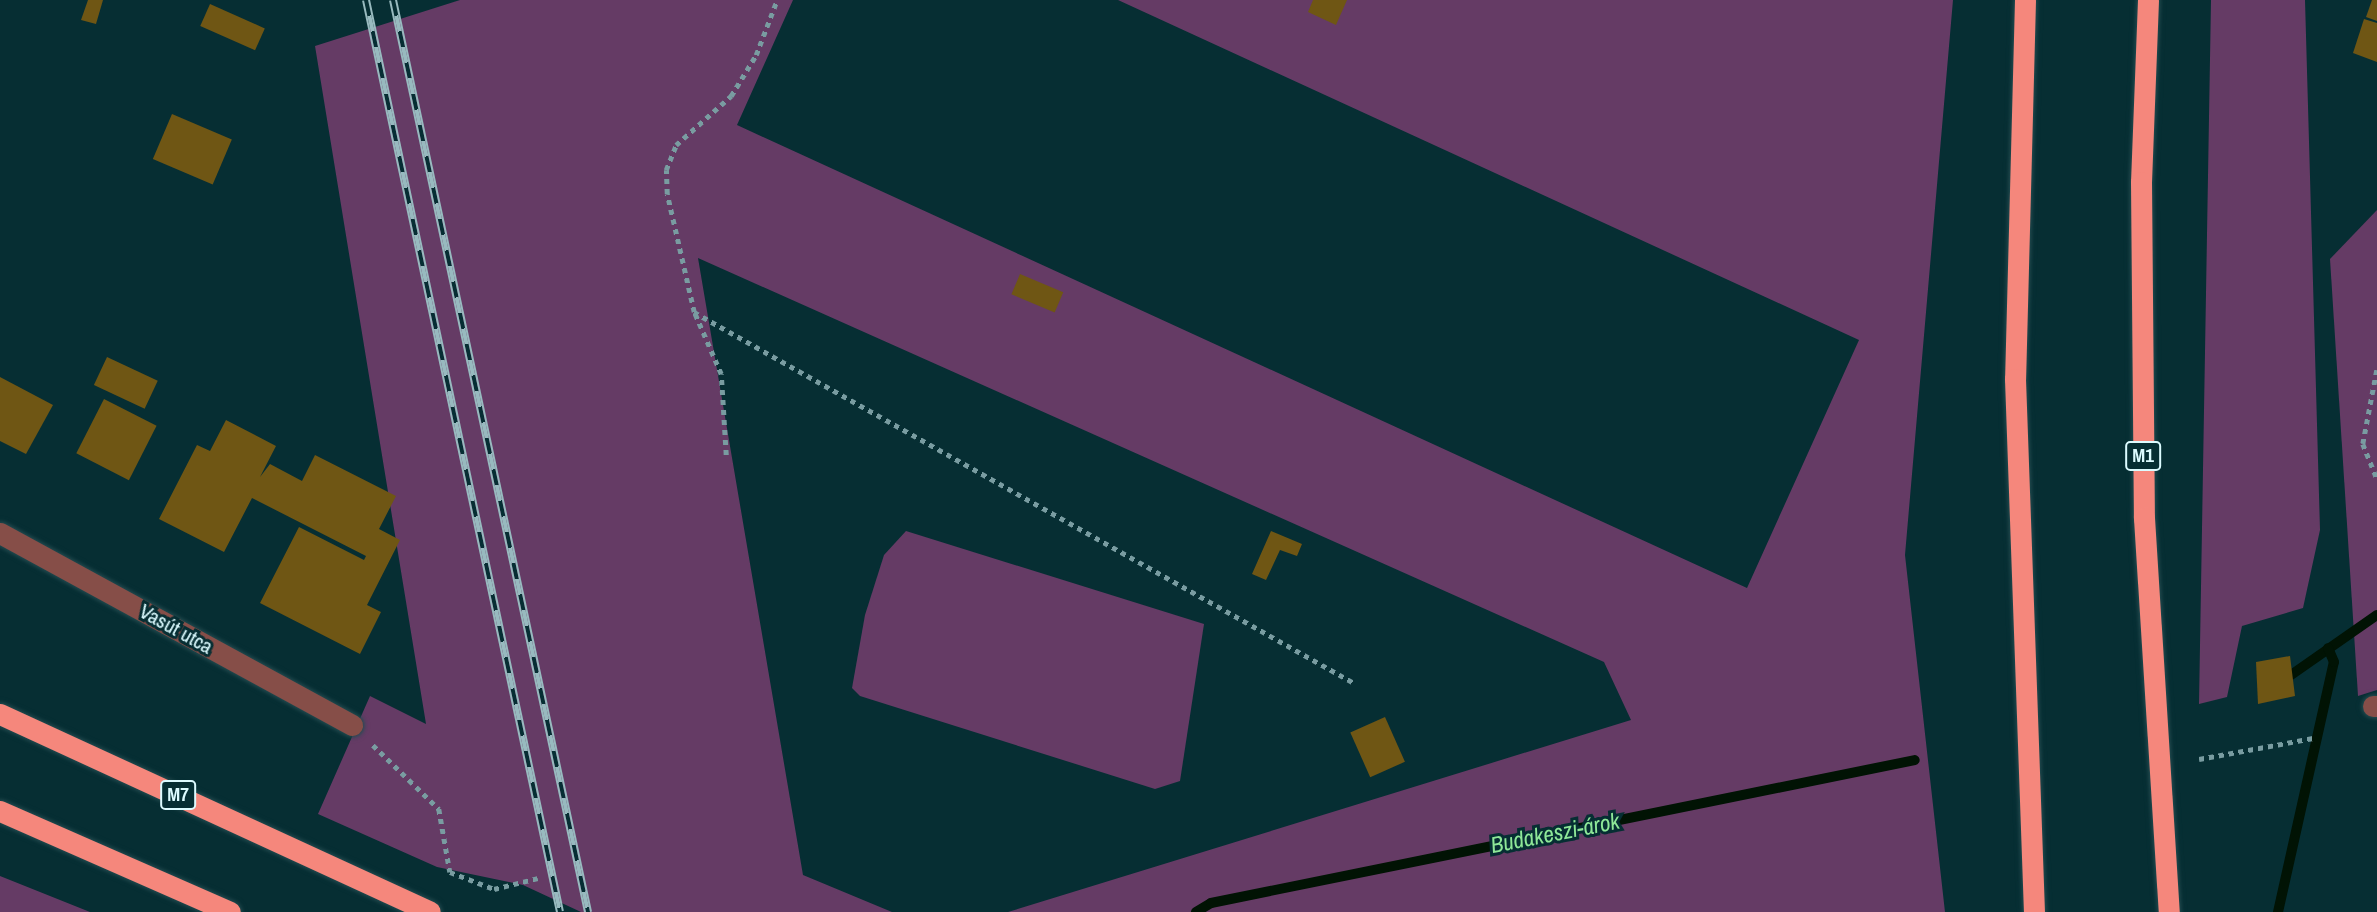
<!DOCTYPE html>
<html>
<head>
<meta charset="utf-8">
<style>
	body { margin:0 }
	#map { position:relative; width:2377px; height:912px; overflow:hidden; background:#062e33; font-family:"Archivo Narrow",sans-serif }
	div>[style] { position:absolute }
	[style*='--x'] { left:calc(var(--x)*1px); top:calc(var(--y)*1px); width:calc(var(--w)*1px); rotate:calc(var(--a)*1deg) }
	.green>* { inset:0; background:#653b65 }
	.stream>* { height:10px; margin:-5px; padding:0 5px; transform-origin:5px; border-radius:5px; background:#011304 }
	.building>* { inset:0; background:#6f5614; transform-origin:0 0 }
	.path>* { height:4.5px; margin-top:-2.25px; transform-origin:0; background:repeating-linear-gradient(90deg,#799ca1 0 5px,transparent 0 10px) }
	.roads { filter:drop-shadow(0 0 2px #244b50) drop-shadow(0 0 2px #244b50) }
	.street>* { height:21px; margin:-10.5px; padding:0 10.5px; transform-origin:10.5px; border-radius:10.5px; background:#864e48 }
	.highway>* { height:21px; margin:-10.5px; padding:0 10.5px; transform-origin:10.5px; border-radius:10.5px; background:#f5877c }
	.rail>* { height:8px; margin-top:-4px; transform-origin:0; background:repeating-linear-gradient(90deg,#062e33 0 16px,#98babf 0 32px); box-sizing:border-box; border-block:2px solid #98babf }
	span { translate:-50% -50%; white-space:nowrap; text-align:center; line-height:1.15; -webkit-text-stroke:6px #062e33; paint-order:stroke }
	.shield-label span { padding:2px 5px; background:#062e33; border:2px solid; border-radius:5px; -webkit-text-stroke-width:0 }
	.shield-label { font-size:19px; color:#dcfbff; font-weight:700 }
	.street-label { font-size:21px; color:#dcfbff }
	.water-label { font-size:23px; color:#8ee898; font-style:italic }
</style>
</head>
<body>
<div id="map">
	<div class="green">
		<div style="clip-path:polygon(460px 0,793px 0,737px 125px,1747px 588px,1859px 340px,1118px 0,1953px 0,1905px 555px,1945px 912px,1008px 912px,1631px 720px,1604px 662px,698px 258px,803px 875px,892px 912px,581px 912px,523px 885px,437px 867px,318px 814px,370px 696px,426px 724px,315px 46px)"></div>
		<div style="clip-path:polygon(2211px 0,2305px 0,2320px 530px,2303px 608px,2242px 626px,2227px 697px,2199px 704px)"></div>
		<div style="clip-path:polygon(2377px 210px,2377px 690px,2358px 696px,2330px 259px)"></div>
		<div style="clip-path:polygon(906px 531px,1204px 624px,1180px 781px,1155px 789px,860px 696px,852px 688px,865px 615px,884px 555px)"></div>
		<div style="clip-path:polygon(0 876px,90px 912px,0 912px)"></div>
	</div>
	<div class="stream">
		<div style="--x:2291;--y:675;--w:105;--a:-34.9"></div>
		<div style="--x:1196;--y:912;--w:17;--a:-31"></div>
		<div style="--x:1211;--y:903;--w:718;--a:-11.48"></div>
		<div style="--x:2278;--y:912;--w:256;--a:-77.4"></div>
		<div style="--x:2334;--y:662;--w:15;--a:-113"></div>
	</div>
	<div class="building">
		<div style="clip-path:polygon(88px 0,103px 0,96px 24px,81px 20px)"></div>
		<div style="clip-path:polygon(1313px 0,1347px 0,1336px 25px,1308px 12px)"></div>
		<div style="clip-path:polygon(2372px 0,2377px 0,2377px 21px,2366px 17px)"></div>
		<div style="left:210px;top:4px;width:60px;height:24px;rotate:24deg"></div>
		<div style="clip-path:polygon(2364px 19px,2377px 23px,2377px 62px,2353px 53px)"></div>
		<div style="left:172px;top:114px;width:65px;height:49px;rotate:23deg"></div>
		<div style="left:1020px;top:274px;width:47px;height:22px;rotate:23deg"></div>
		<div style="left:107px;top:357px;width:56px;height:31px;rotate:25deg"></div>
		<div style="clip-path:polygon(0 377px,53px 405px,26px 454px,0 441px)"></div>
		<div style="left:104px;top:399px;width:59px;height:61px;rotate:27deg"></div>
		<div style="clip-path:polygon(226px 420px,276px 446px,260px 477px,270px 464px,302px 481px,315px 455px,396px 496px,379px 529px,400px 540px,367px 605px,381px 612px,360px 654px,260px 603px,299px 527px,364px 560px,366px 556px,252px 498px,224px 552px,159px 519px,197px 445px,210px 451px)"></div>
		<div style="clip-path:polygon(1271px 531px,1302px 544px,1297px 556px,1280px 550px,1266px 580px,1252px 574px)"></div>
		<div style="clip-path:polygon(2290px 656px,2295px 696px,2258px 704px,2256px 662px)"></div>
		<div style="left:1385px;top:717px;width:49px;height:38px;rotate:66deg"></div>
	</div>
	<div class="path">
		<div style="--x:694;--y:312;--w:757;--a:29.34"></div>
		<div style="--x:2377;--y:370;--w:75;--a:100.7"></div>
		<div style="--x:2363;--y:444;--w:37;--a:68"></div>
		<div style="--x:726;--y:455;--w:81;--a:-93.5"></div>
		<div style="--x:721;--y:374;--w:68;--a:-113.5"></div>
		<div style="--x:694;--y:312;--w:121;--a:-102.9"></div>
		<div style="--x:667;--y:194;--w:24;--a:-92"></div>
		<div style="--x:666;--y:170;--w:27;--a:-68"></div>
		<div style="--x:676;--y:145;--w:74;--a:-41.7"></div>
		<div style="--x:731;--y:96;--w:48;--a:-58.6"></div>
		<div style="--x:756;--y:55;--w:59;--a:-69.1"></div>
		<div style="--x:373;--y:745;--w:92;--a:44.1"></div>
		<div style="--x:439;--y:809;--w:64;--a:80.1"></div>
		<div style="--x:450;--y:872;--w:47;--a:21.1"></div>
		<div style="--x:494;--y:889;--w:45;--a:-14"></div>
		<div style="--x:2199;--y:759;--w:116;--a:-10.4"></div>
	</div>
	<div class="roads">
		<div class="street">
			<div style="--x:0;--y:533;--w:401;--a:28.6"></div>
			<div style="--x:2373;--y:706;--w:4;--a:0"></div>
		</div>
		<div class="highway">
			<div style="--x:2025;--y:0;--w:379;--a:91.5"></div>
			<div style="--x:2015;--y:379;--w:533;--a:87.96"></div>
			<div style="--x:2148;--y:0;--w:182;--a:92.2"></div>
			<div style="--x:2141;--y:182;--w:336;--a:89.5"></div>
			<div style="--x:2144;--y:518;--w:395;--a:86.4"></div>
			<div style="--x:0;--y:714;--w:473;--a:24.7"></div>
			<div style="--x:0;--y:811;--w:251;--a:23.7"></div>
		</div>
	</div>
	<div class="rail">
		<div style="--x:366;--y:0;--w:932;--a:77.99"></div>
		<div style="--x:393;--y:0;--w:933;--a:77.93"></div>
	</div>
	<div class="shield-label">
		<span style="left:2143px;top:456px">M1</span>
		<span style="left:178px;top:795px">M7</span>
	</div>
	<div class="street-label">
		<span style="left:176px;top:629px;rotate:29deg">Vasút utca</span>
	</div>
	<div class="water-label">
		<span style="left:1555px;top:833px;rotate:-11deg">Budakeszi-árok</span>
	</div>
</div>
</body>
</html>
